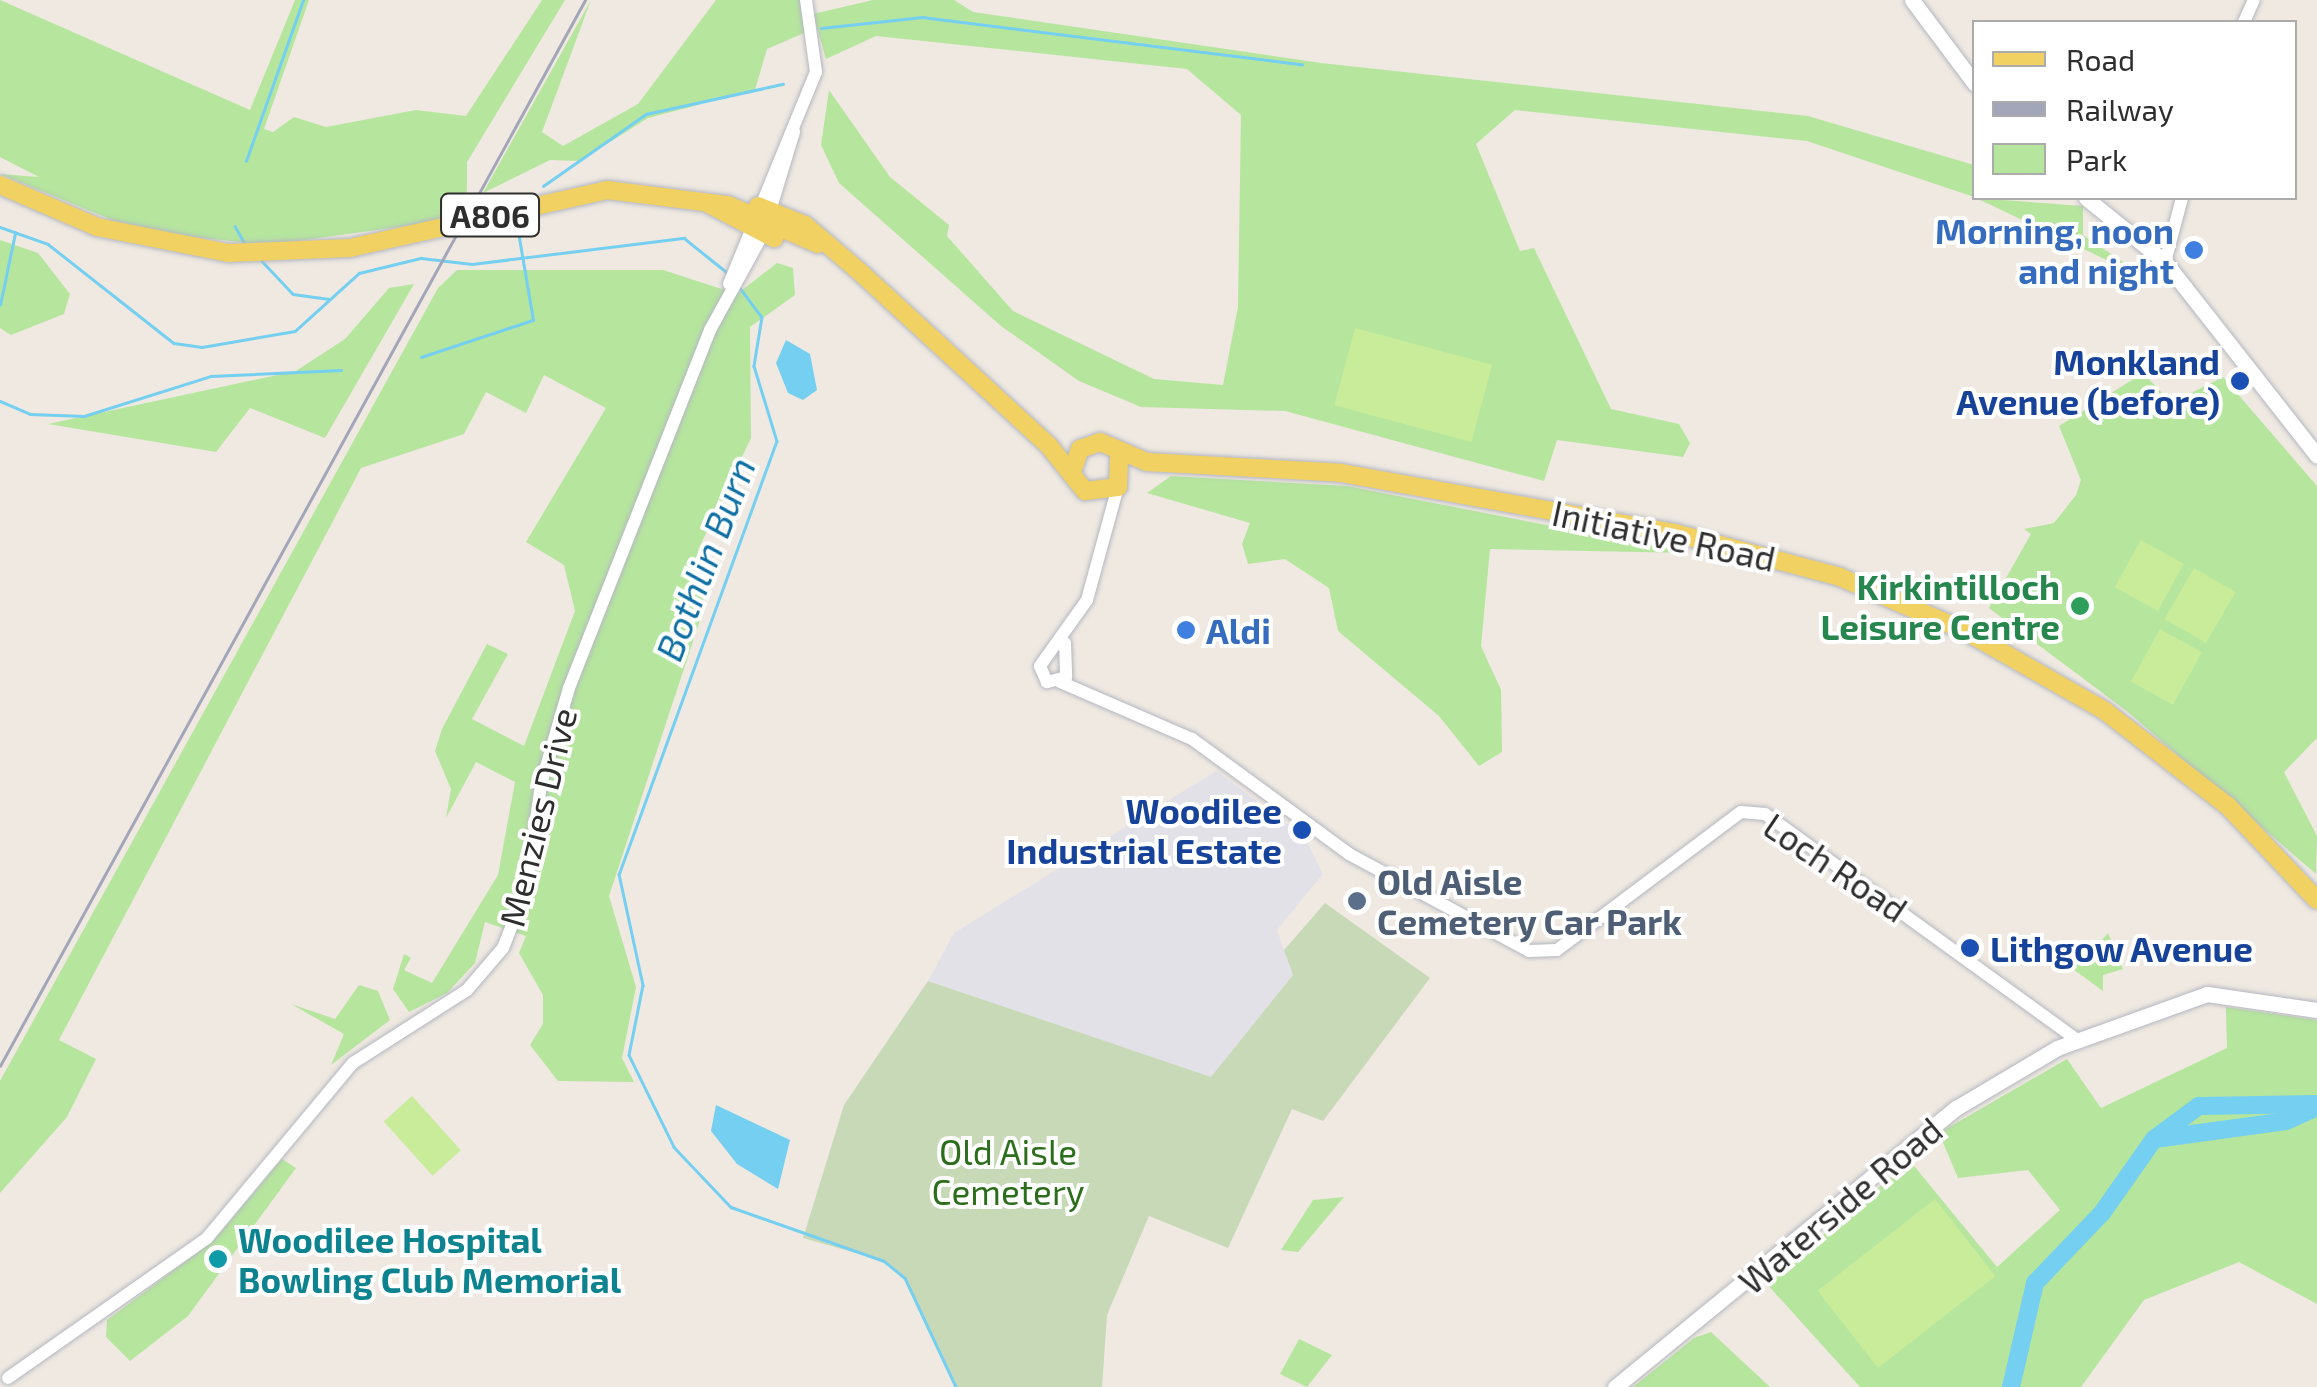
<!DOCTYPE html>
<html>
<head>
<meta charset="utf-8">
<style>
	body { margin:0 }
	#map { position:relative; width:2317px; height:1387px; overflow:hidden; background:#efe9e1; font-family:"Exo 2",sans-serif }
	div>[style] { position:absolute }
	[style*='--x'] { left:calc(var(--x)*1px); top:calc(var(--y)*1px); width:calc(var(--w)*1px); rotate:calc(var(--a)*1deg) }
	.industrial>* { inset:0; background:#e3e1e8 }
	.green>* { inset:0; background:#b6e59e }
	.cemetery>* { inset:0; background:#c8d9b8 }
	.pitch>* { inset:0; background:#c9ec9a; transform-origin:0 0 }
	.water>* { inset:0; background:#75cff0 }
	.stream>* { height:2.5px; margin:-1.25px; padding:0 1.25px; transform-origin:1.25px; border-radius:1.25px; background:#75cff0 }
	.river>* { height:18px; margin:-9px; padding:0 9px; transform-origin:9px; border-radius:9px; background:#75cff0 }
	.roads { filter:drop-shadow(0 0 2px #b4b7c1) drop-shadow(0 0 2px #b4b7c1) }
	.tertiary>* { height:12px; margin:-6px; padding:0 6px; transform-origin:6px; border-radius:6px; background:#fff }
	.secondary>* { height:15px; margin:-7.5px; padding:0 7.5px; transform-origin:7.5px; border-radius:7.5px; background:#fff }
	.primary>* { height:18px; margin:-9px; padding:0 9px; transform-origin:9px; border-radius:9px; background:#f2d163 }
	.rail>* { height:2.5px; margin:-1.25px; padding:0 1.25px; transform-origin:1.25px; border-radius:1.25px; background:#a3a6b8 }
	.dots>* { width:28px; height:28px; translate:-50% -50%; box-sizing:border-box; border:5px solid #fff; border-radius:50% }
	span { translate:-50% -50%; white-space:nowrap; text-align:center; line-height:1.15; -webkit-text-stroke:8px #fff; paint-order:stroke }
	.shield-label span { padding:2px 8px; background:#fff; border:2px solid; border-radius:8px; -webkit-text-stroke-width:0 }
	.shield-label { font-size:32px; color:#2e2e2e; font-weight:700 }
	.shop-label { font-size:35px; color:#366cbe; font-weight:700 }
	.right { translate:-100% -50%; text-align:right }
	.left { translate:0 -50%; text-align:left }
	.transit-label { font-size:35px; color:#164399; font-weight:700 }
	.street-label { font-size:35px; color:#2e2e2e }
	.leisure-label { font-size:35px; color:#27864d; font-weight:700 }
	.service-label { font-size:35px; color:#4e5e75; font-weight:700 }
	.park-label { font-size:35px; color:#2c6e1b }
	.culture-label { font-size:35px; color:#0d838f; font-weight:700 }
	.water-label { font-size:38px; color:#0d6fa3; font-style:italic }
	.legend { position:absolute; left:1972px; top:20px; width:325px; height:180px; box-sizing:border-box; background:#fff; border:2px solid #ababab; margin:0; padding:12px 18px; list-style:none; font-size:30px; color:#2e2e2e }
	.legend li { display:flex; align-items:center; gap:20px; height:50px }
	.legend b { width:50px; border:2px solid #ababab }
</style>
</head>
<body>
<div id="map">
	<div class="industrial">
		<div style="clip-path:polygon(1216px 771px,1304px 836px,1323px 874px,1277px 930px,1293px 975px,1211px 1078px,928px 981px,954px 933px)"></div>
	</div>
	<div class="green">
		<div style="clip-path:polygon(0 0,250px 110px,295px 0,309px 0,264px 129px,273px 132px,294px 117px,326px 127px,416px 110px,466px 116px,542px 0,565px 0,467px 162px,467px 191px,449px 220px,268px 245px,139px 231px,0 174px,39px 177px,0 157px)"></div>
		<div style="clip-path:polygon(591px 0,542px 132px,563px 146px,638px 104px,716px 0,801px 0,804px 33px,767px 49px,755px 90px,648px 118px,580px 161px,550px 160px,483px 193px)"></div>
		<div style="clip-path:polygon(873px 0,954px 0,973px 12px,1321px 63px,1808px 116px,1974px 165px,1974px 197px,1807px 141px,1515px 110px,1476px 144px,1520px 251px,1534px 248px,1611px 409px,1679px 424px,1690px 443px,1683px 457px,1557px 440px,1544px 481px,1285px 411px,1141px 407px,1079px 381px,1001px 326px,839px 183px,821px 145px,829px 90px,890px 177px,949px 225px,947px 236px,1013px 311px,1154px 379px,1223px 385px,1238px 307px,1241px 115px,1187px 69px,876px 36px,826px 59px,813px 14px)"></div>
		<div style="clip-path:polygon(1976px 198px,2083px 206px,2083px 235px,2151px 281px)"></div>
		<div style="clip-path:polygon(0 240px,38px 253px,70px 294px,64px 314px,11px 335px,0 328px)"></div>
		<div style="clip-path:polygon(777px 263px,793px 268px,795px 295px,750px 327px,751px 438px,698px 550px,704px 608px,609px 896px,636px 987px,622px 1058px,634px 1082px,558px 1081px,530px 1045px,543px 1024px,543px 995px,519px 953px,526px 936px,485px 922px,475px 963px,447px 993px,409px 1012px,393px 989px,404px 954px,411px 958px,404px 970px,432px 983px,498px 875px,515px 782px,476px 762px,446px 818px,451px 789px,435px 751px,442px 729px,487px 644px,508px 654px,472px 719px,524px 746px,575px 611px,564px 565px,526px 542px,606px 408px,544px 375px,526px 413px,486px 392px,464px 434px,361px 468px,59px 1040px,96px 1059px,67px 1117px,0 1193px,0 1081px,438px 288px,457px 270px,663px 270px,737px 294px)"></div>
		<div style="clip-path:polygon(414px 284px,325px 438px,250px 408px,216px 452px,48px 424px,296px 371px,345px 339px,389px 288px)"></div>
		<div style="clip-path:polygon(2143px 373px,2164px 395px,2183px 397px,2223px 377px,2317px 486px,2317px 738px,2284px 772px,2317px 836px,2316px 874px,2128px 712px,1989px 608px,2031px 534px,2024px 529px,2054px 523px,2076px 495px,2081px 480px,2059px 426px)"></div>
		<div style="clip-path:polygon(1171px 476px,1347px 486px,1689px 553px,1490px 549px,1481px 646px,1501px 690px,1502px 752px,1479px 766px,1439px 716px,1338px 631px,1329px 588px,1285px 559px,1248px 564px,1242px 544px,1250px 523px,1147px 493px)"></div>
		<div style="clip-path:polygon(2108px 933px,2123px 969px,2103px 975px,2103px 991px,2066px 964px,2078px 946px,2090px 954px)"></div>
		<div style="clip-path:polygon(359px 985px,378px 991px,390px 1020px,331px 1065px,344px 1034px,291px 1004px,335px 1019px)"></div>
		<div style="clip-path:polygon(2226px 1007px,2317px 1020px,2317px 1304px,2239px 1262px,2144px 1300px,2081px 1387px,1860px 1387px,1766px 1283px,1910px 1161px,1997px 1267px,2060px 1210px,2028px 1170px,1958px 1178px,1939px 1133px,2067px 1059px,2101px 1108px,2227px 1048px)"></div>
		<div style="clip-path:polygon(282px 1159px,296px 1168px,188px 1316px,130px 1361px,106px 1337px,107px 1320px,213px 1241px)"></div>
		<div style="clip-path:polygon(1344px 1197px,1298px 1252px,1281px 1250px,1313px 1200px)"></div>
		<div style="clip-path:polygon(1711px 1332px,1770px 1387px,1633px 1387px,1694px 1338px)"></div>
		<div style="clip-path:polygon(1299px 1339px,1332px 1355px,1307px 1387px,1280px 1374px)"></div>
	</div>
	<div class="cemetery">
		<div style="clip-path:polygon(1325px 903px,1430px 978px,1323px 1121px,1292px 1109px,1228px 1248px,1149px 1216px,1107px 1315px,1102px 1387px,956px 1387px,905px 1278px,884px 1261px,803px 1238px,844px 1105px,928px 981px,1211px 1077px,1293px 975px,1284px 950px)"></div>
	</div>
	<div class="pitch">
		<div style="left:1355px;top:328px;width:142px;height:80px;rotate:15deg"></div>
		<div style="left:2141px;top:540px;width:49px;height:54px;rotate:29deg"></div>
		<div style="left:2194px;top:568px;width:48px;height:59px;rotate:30deg"></div>
		<div style="left:2160px;top:629px;width:48px;height:60px;rotate:29deg"></div>
		<div style="left:412px;top:1096px;width:73px;height:38px;rotate:48deg"></div>
		<div style="left:1935px;top:1199px;width:98px;height:149px;rotate:52deg"></div>
	</div>
	<div class="water">
		<div style="clip-path:polygon(786px 340px,810px 354px,817px 390px,803px 400px,788px 393px,776px 363px)"></div>
		<div style="clip-path:polygon(716px 1105px,790px 1140px,778px 1189px,737px 1164px,711px 1131px)"></div>
	</div>
	<div class="stream">
		<div style="--x:821;--y:28;--w:102;--a:-6.2"></div>
		<div style="--x:922;--y:17;--w:383;--a:7.1"></div>
		<div style="--x:246;--y:161;--w:171;--a:-70.5"></div>
		<div style="--x:543;--y:186;--w:126;--a:-35"></div>
		<div style="--x:646;--y:114;--w:140;--a:-12.4"></div>
		<div style="--x:235;--y:226;--w:21;--a:61"></div>
		<div style="--x:0;--y:227;--w:51;--a:19.5"></div>
		<div style="--x:48;--y:244;--w:160;--a:38.2"></div>
		<div style="--x:174;--y:343;--w:28;--a:8"></div>
		<div style="--x:202;--y:347;--w:94;--a:-9.8"></div>
		<div style="--x:295;--y:331;--w:86;--a:-42.2"></div>
		<div style="--x:359;--y:273;--w:64;--a:-13.6"></div>
		<div style="--x:421;--y:258;--w:51;--a:6.7"></div>
		<div style="--x:472;--y:264;--w:214;--a:-7"></div>
		<div style="--x:684;--y:238;--w:58;--a:38.7"></div>
		<div style="--x:262;--y:261;--w:45;--a:46.8"></div>
		<div style="--x:293;--y:294;--w:36;--a:8"></div>
		<div style="--x:740;--y:288;--w:36;--a:53"></div>
		<div style="--x:762;--y:317;--w:50;--a:99.3"></div>
		<div style="--x:754;--y:366;--w:78;--a:73"></div>
		<div style="--x:777;--y:441;--w:461;--a:110"></div>
		<div style="--x:619;--y:874;--w:114;--a:77.8"></div>
		<div style="--x:643;--y:985;--w:71;--a:101.3"></div>
		<div style="--x:629;--y:1055;--w:102;--a:63.9"></div>
		<div style="--x:674;--y:1147;--w:83;--a:46.5"></div>
		<div style="--x:731;--y:1207;--w:162;--a:19.4"></div>
		<div style="--x:884;--y:1261;--w:27;--a:39"></div>
		<div style="--x:905;--y:1278;--w:120;--a:64.9"></div>
		<div style="--x:0;--y:305;--w:74;--a:-78.2"></div>
		<div style="--x:421;--y:357;--w:118;--a:-18.3"></div>
		<div style="--x:533;--y:320;--w:100;--a:-99.7"></div>
		<div style="--x:0;--y:401;--w:33;--a:23"></div>
		<div style="--x:30;--y:414;--w:54;--a:2.1"></div>
		<div style="--x:84;--y:416;--w:133;--a:-17.5"></div>
		<div style="--x:211;--y:376;--w:130;--a:-2.6"></div>
	</div>
	<div class="river">
		<div style="--x:2155;--y:1139;--w:132;--a:-7.8"></div>
		<div style="--x:2286;--y:1121;--w:34;--a:-24"></div>
		<div style="--x:2011;--y:1387;--w:107;--a:-77"></div>
		<div style="--x:2035;--y:1283;--w:97;--a:-46.3"></div>
		<div style="--x:2102;--y:1213;--w:90;--a:-54.9"></div>
		<div style="--x:2154;--y:1139;--w:56;--a:-36.3"></div>
		<div style="--x:2199;--y:1106;--w:118;--a:-1"></div>
	</div>
	<div class="roads">
		<div class="tertiary">
			<div style="--x:2244;--y:22;--w:24;--a:-66"></div>
			<div style="--x:2165;--y:262;--w:66;--a:-75.1"></div>
			<div style="--x:729;--y:284;--w:229;--a:-67.7"></div>
			<div style="--x:816;--y:72;--w:73;--a:-97.9"></div>
			<div style="--x:1065;--y:643;--w:34;--a:88"></div>
			<div style="--x:1066;--y:677;--w:20;--a:165"></div>
			<div style="--x:1047;--y:682;--w:17;--a:-114"></div>
			<div style="--x:1040;--y:666;--w:81;--a:-54.5"></div>
			<div style="--x:1087;--y:600;--w:117;--a:-74.7"></div>
			<div style="--x:1060;--y:682;--w:144;--a:23.4"></div>
			<div style="--x:1192;--y:739;--w:195;--a:36.2"></div>
			<div style="--x:1349;--y:854;--w:204;--a:28.3"></div>
			<div style="--x:1529;--y:951;--w:28;--a:-2"></div>
			<div style="--x:1557;--y:950;--w:230;--a:-36.9"></div>
			<div style="--x:1741;--y:812;--w:24;--a:5"></div>
			<div style="--x:1765;--y:814;--w:384;--a:35.9"></div>
			<div style="--x:8;--y:1378;--w:243;--a:-35.1"></div>
			<div style="--x:207;--y:1238;--w:228;--a:-50.2"></div>
			<div style="--x:353;--y:1063;--w:135;--a:-32.6"></div>
			<div style="--x:467;--y:990;--w:55;--a:-49.4"></div>
			<div style="--x:503;--y:948;--w:62;--a:-68.4"></div>
			<div style="--x:526;--y:890;--w:107;--a:-81.9"></div>
			<div style="--x:541;--y:784;--w:100;--a:-73.7"></div>
			<div style="--x:569;--y:688;--w:385;--a:-68.5"></div>
			<div style="--x:710;--y:330;--w:110;--a:-61.1"></div>
			<div style="--x:763;--y:234;--w:107;--a:-73.1"></div>
		</div>
		<div class="secondary">
			<div style="--x:1912;--y:0;--w:104;--a:53.2"></div>
			<div style="--x:2086;--y:198;--w:102;--a:39"></div>
			<div style="--x:2165;--y:262;--w:246;--a:51.9"></div>
			<div style="--x:1615;--y:1387;--w:441;--a:-39.3"></div>
			<div style="--x:1956;--y:1108;--w:117;--a:-30.7"></div>
			<div style="--x:2057;--y:1048;--w:159;--a:-19.8"></div>
			<div style="--x:2207;--y:994;--w:111;--a:8.3"></div>
		</div>
		<div class="primary">
			<div style="--x:0;--y:185;--w:106;--a:23.4"></div>
			<div style="--x:97;--y:227;--w:134;--a:11.2"></div>
			<div style="--x:228;--y:253;--w:122;--a:-2.3"></div>
			<div style="--x:350;--y:248;--w:263;--a:-12.7"></div>
			<div style="--x:607;--y:190;--w:122;--a:7.1"></div>
			<div style="--x:728;--y:205;--w:98;--a:23.4"></div>
			<div style="--x:707;--y:203;--w:76;--a:27.6"></div>
			<div style="--x:758;--y:206;--w:51;--a:22"></div>
			<div style="--x:805;--y:225;--w:72;--a:40.5"></div>
			<div style="--x:860;--y:272;--w:257;--a:42.6"></div>
			<div style="--x:1049;--y:446;--w:58;--a:51.3"></div>
			<div style="--x:1085;--y:491;--w:33;--a:-7"></div>
			<div style="--x:1118;--y:487;--w:36;--a:-88"></div>
			<div style="--x:1072;--y:472;--w:24;--a:-71"></div>
			<div style="--x:1080;--y:449;--w:21;--a:-19"></div>
			<div style="--x:1100;--y:442;--w:51;--a:23.1"></div>
			<div style="--x:1147;--y:462;--w:194;--a:3.2"></div>
			<div style="--x:1341;--y:473;--w:339;--a:10.2"></div>
			<div style="--x:1675;--y:533;--w:171;--a:14.9"></div>
			<div style="--x:1840;--y:577;--w:136;--a:23.4"></div>
			<div style="--x:1965;--y:631;--w:161;--a:29.7"></div>
			<div style="--x:2105;--y:711;--w:155;--a:37.7"></div>
			<div style="--x:2228;--y:806;--w:129;--a:46.6"></div>
		</div>
	</div>
	<div class="rail">
		<div style="--x:0;--y:1066;--w:1216;--a:-61.24"></div>
	</div>
	<div class="dots">
		<div style="left:2194px;top:250px;background:#3f7fe0"></div>
		<div style="left:2240px;top:381px;background:#1a4fb4"></div>
		<div style="left:2080px;top:606px;background:#2e9e5b"></div>
		<div style="left:1186px;top:630px;background:#3f7fe0"></div>
		<div style="left:1302px;top:830px;background:#1a4fb4"></div>
		<div style="left:1357px;top:901px;background:#5c6f8a"></div>
		<div style="left:1970px;top:948px;background:#1a4fb4"></div>
		<div style="left:218px;top:1259px;background:#0f9aa8"></div>
	</div>
	<div class="shield-label">
		<span style="left:490px;top:215px">A806</span>
	</div>
	<div class="shop-label">
		<span class="right" style="left:2174px;top:250px">Morning, noon<br>and night</span>
		<span class="left" style="left:1206px;top:630px">Aldi</span>
	</div>
	<div class="transit-label">
		<span class="right" style="left:2220px;top:381px">Monkland<br>Avenue (before)</span>
		<span class="right" style="left:1282px;top:830px">Woodilee<br>Industrial Estate</span>
		<span class="left" style="left:1990px;top:948px">Lithgow Avenue</span>
	</div>
	<div class="street-label">
		<span style="left:1664px;top:535px;rotate:12deg">Initiative Road</span>
		<span style="left:537px;top:817px;rotate:-76deg">Menzies Drive</span>
		<span style="left:1836px;top:867px;rotate:34deg">Loch Road</span>
		<span style="left:1840px;top:1205px;rotate:-40deg">Waterside Road</span>
	</div>
	<div class="leisure-label">
		<span class="right" style="left:2060px;top:606px">Kirkintilloch<br>Leisure Centre</span>
	</div>
	<div class="service-label">
		<span class="left" style="left:1377px;top:901px">Old Aisle<br>Cemetery Car Park</span>
	</div>
	<div class="park-label">
		<span style="left:1008px;top:1171px">Old Aisle<br>Cemetery</span>
	</div>
	<div class="culture-label">
		<span class="left" style="left:238px;top:1259px">Woodilee Hospital<br>Bowling Club Memorial</span>
	</div>
	<div class="water-label">
		<span style="left:705px;top:559px;rotate:-69deg">Bothlin Burn</span>
	</div>
	<ul class="legend">
	<li><b style="height:12px;background:#f2d163"></b>Road</li>
	<li><b style="height:12px;background:#a3a6b8"></b>Railway</li>
	<li><b style="height:28px;background:#b6e59e"></b>Park</li>
	</ul>
</div>
</body>
</html>
